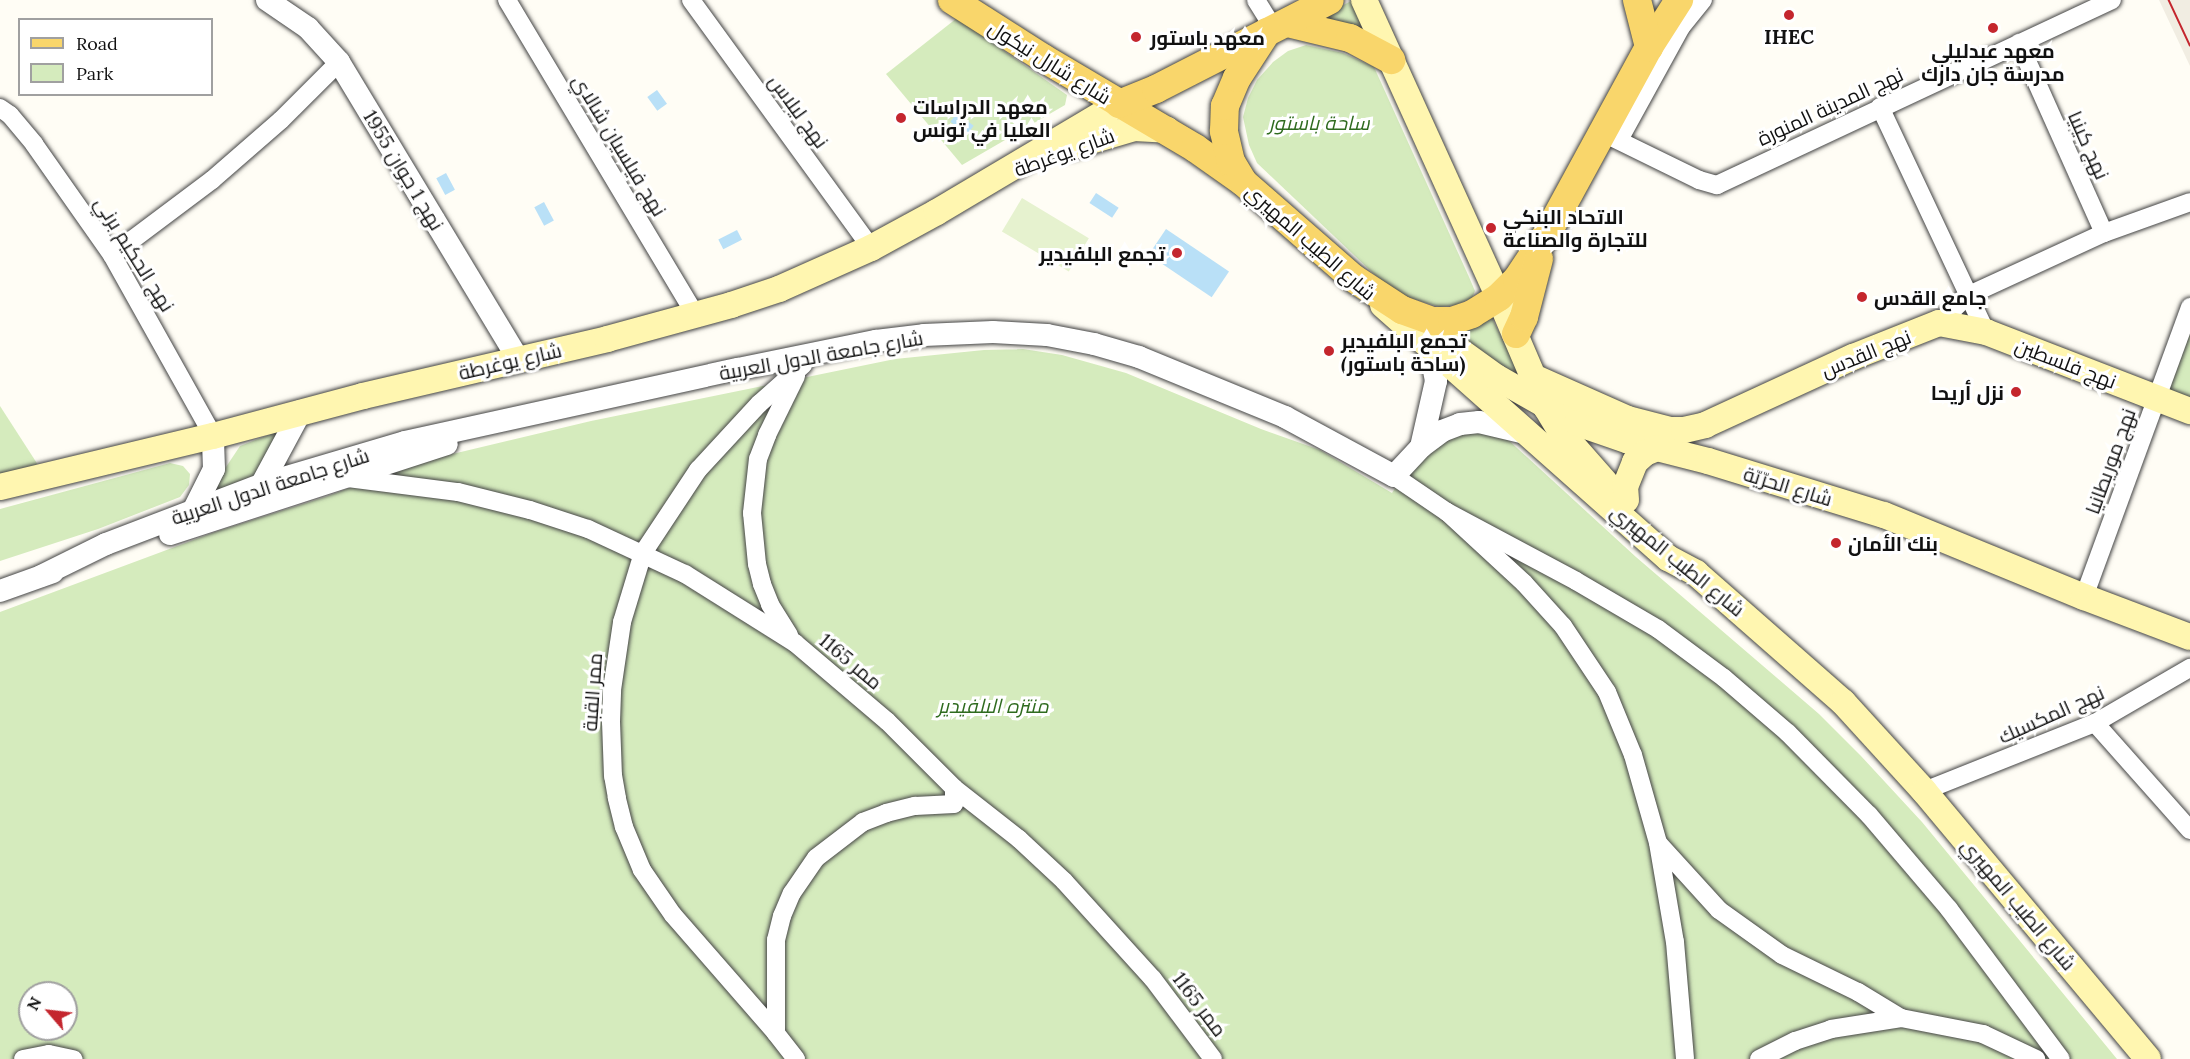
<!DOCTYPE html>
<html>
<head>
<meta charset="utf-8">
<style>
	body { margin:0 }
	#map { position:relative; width:2190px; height:1059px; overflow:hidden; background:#fffdf5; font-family:Lora,Cairo,serif }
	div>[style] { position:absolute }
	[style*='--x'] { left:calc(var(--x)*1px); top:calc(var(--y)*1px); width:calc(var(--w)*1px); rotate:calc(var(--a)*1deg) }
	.green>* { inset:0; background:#d5ebbd }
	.pitch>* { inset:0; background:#e6f2cf; transform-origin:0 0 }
	.plaza>* { inset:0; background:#f1ede2 }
	.water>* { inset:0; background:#b9e0f7; transform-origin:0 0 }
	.roads { filter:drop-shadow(0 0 2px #444) drop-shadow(0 0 2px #444) }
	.minor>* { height:18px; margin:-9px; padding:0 9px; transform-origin:9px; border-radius:9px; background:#fff }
	.tertiary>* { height:22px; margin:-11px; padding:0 11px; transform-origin:11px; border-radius:11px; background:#fff }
	.secondary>* { height:26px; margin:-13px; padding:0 13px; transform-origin:13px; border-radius:13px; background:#fff6b0 }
	.primary>* { height:28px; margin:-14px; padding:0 14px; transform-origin:14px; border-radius:14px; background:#f9d66b }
	.tram>* { height:1.5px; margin:-0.75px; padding:0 0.75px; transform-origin:0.75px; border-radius:0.75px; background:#c4262e }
	.dots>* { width:16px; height:16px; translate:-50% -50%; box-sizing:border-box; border:3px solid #fff; border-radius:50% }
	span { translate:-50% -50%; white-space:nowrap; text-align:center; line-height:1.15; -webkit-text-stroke:6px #fff; paint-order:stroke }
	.poi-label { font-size:20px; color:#111; font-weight:700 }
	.left { translate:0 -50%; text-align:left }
	.right { translate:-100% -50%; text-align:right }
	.street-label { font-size:20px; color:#111 }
	.park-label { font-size:20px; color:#2f6b1f; font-style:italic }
	.legend { position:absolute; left:18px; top:18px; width:195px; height:78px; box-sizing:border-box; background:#fff; border:2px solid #a0a0a0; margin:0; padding:8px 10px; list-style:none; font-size:18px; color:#111 }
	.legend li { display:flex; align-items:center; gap:12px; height:30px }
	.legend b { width:30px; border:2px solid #a0a0a0 }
	.north { position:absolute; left:18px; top:981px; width:60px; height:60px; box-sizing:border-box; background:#fff; border:2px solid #a0a0a0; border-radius:50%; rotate:298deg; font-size:16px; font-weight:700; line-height:24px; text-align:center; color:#111 }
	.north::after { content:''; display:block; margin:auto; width:21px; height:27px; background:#c4262e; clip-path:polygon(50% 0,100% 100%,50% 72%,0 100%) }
</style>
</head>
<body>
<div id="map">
	<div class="green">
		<div style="clip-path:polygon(1353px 0,1380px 47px,1311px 22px)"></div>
		<div style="clip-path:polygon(957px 18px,1067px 95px,1065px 105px,962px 165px,886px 74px)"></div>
		<div style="clip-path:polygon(1306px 45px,1343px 53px,1374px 67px,1469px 277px,1475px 291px,1472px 298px,1456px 305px,1440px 307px,1400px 295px,1375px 275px,1257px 163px,1249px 145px,1243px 117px,1248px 98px,1257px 80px,1273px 62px,1288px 51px)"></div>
		<div style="clip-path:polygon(1491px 316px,1525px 385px,1497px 371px,1455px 331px)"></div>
		<div style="clip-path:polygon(2190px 331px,2190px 400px,2167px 391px)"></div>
		<div style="clip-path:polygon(evenodd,1023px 349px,1062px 355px,1126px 373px,1261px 429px,1320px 450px,1392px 493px,1423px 445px,1473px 428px,1504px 436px,1636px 557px,1819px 714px,1861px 756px,1922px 822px,2117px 1059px,0 1059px,0 612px,215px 532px,325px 497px,419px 462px,591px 421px,895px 359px,984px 350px,1023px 349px,30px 993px,66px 993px,66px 1029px,30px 1029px,30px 993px)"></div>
		<div style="clip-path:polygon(0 406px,40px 468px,0 476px)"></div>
		<div style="clip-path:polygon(279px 431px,254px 480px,214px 493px,224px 470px,240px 446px)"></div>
		<div style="clip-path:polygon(170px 463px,183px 466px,190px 474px,189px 485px,180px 497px,98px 529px,0 561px,0 509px)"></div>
	</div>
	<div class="pitch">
		<div style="left:1022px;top:198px;width:78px;height:39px;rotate:31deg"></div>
	</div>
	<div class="plaza">
		<div style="clip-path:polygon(2159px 0,2190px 0,2190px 66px)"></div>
	</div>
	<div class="water">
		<div style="left:657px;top:90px;width:17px;height:12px;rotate:54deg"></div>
		<div style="left:957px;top:113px;width:21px;height:11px;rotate:37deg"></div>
		<div style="left:446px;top:173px;width:19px;height:11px;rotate:62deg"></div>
		<div style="left:1096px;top:193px;width:27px;height:12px;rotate:33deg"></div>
		<div style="left:544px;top:202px;width:21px;height:11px;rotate:62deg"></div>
		<div style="left:1166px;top:229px;width:76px;height:31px;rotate:34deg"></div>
		<div style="left:737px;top:230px;width:11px;height:21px;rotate:63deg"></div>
	</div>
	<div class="roads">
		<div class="minor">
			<div style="--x:507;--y:0;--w:366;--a:59.1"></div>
			<div style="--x:691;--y:0;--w:306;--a:54"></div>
			<div style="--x:1256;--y:0;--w:34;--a:58"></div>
			<div style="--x:2019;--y:43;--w:208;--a:65.9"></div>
			<div style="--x:1880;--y:107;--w:249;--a:64.8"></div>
			<div style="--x:0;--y:108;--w:12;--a:35"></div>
			<div style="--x:10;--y:115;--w:38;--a:50"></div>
			<div style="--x:34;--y:144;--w:136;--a:54.9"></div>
			<div style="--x:112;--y:255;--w:207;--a:60.8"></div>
			<div style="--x:1601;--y:132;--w:109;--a:26.1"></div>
			<div style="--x:1699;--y:180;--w:19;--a:16"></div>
			<div style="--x:1717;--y:185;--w:436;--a:-25.1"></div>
			<div style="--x:1619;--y:140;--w:129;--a:-61.2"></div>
			<div style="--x:1681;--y:27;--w:35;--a:-51"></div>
			<div style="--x:112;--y:255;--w:125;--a:-36.9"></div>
			<div style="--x:212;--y:180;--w:91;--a:-41"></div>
			<div style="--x:281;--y:120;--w:82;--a:-45"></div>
			<div style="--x:1939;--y:323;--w:39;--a:-44"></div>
			<div style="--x:1967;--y:296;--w:151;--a:-24.7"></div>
			<div style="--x:2104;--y:233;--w:91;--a:-19.8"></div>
			<div style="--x:1394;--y:476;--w:64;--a:34.2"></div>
			<div style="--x:1447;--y:512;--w:105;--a:42.7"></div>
			<div style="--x:1524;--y:583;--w:58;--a:47.8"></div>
			<div style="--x:1563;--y:626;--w:79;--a:56.3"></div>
			<div style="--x:1607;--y:692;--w:68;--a:67.6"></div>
			<div style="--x:1633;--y:755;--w:91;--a:74.1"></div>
			<div style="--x:1658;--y:843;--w:100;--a:80.3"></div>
			<div style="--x:1675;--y:942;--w:117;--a:85.1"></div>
			<div style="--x:348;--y:478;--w:111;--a:7.3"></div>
			<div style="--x:458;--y:492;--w:74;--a:14"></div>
			<div style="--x:530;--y:510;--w:61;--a:18.1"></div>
			<div style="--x:588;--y:529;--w:107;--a:24.9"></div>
			<div style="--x:685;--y:574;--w:130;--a:32.1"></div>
			<div style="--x:795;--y:643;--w:121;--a:40.3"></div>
			<div style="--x:887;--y:721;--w:95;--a:45"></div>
			<div style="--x:954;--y:788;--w:83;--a:38.1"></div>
			<div style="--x:1019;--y:839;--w:62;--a:43"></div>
			<div style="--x:1064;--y:881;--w:132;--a:47.8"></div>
			<div style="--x:1153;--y:979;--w:100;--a:53.1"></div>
			<div style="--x:1447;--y:512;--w:146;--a:28.1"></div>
			<div style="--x:1576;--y:581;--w:95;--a:30.3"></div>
			<div style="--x:1658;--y:629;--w:82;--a:36.6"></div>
			<div style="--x:1724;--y:678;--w:84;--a:40.7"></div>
			<div style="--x:1788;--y:733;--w:115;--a:45.4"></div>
			<div style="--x:1869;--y:815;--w:123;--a:49.6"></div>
			<div style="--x:1949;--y:909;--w:187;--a:53.3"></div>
			<div style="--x:2084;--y:597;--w:309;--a:-69.9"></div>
			<div style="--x:789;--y:635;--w:36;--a:-122"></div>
			<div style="--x:770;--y:604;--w:22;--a:-112"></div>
			<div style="--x:762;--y:584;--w:21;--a:-104"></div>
			<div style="--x:757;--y:564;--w:51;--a:-95.6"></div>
			<div style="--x:752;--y:513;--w:54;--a:-83.7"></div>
			<div style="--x:758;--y:459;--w:26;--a:-69"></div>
			<div style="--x:767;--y:435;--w:66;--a:-63.8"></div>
			<div style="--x:2095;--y:723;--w:143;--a:48.4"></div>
			<div style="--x:1924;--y:791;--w:184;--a:-21.7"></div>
			<div style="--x:2095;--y:723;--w:110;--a:-30.1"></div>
			<div style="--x:1659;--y:844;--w:89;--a:47.7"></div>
			<div style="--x:1719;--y:910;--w:77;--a:35.5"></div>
			<div style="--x:1782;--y:955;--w:85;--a:26"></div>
			<div style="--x:1858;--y:992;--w:50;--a:31.2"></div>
			<div style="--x:776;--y:1033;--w:93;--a:-90"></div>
			<div style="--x:776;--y:940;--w:25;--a:-76"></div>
			<div style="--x:782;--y:916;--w:25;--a:-67"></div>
			<div style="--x:792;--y:893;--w:42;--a:-55.6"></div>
			<div style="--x:816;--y:858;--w:59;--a:-37.5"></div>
			<div style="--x:863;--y:822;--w:25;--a:-21"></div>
			<div style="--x:886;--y:813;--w:30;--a:-14"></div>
			<div style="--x:915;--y:806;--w:39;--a:-3"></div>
			<div style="--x:954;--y:804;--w:16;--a:-90"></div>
			<div style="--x:23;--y:1059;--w:26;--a:-11"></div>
			<div style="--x:49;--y:1054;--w:25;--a:12"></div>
			<div style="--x:796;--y:1059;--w:33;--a:-128"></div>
			<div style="--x:776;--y:1033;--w:157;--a:-131.1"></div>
			<div style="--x:673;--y:915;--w:55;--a:-124.6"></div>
			<div style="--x:642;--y:870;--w:47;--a:-112.7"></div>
			<div style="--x:624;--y:827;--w:30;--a:-104"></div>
			<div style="--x:617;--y:798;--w:22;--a:-100"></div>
			<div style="--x:613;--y:776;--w:54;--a:-92.1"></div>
			<div style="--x:611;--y:722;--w:32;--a:-88"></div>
			<div style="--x:612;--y:690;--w:69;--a:-81.6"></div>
			<div style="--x:622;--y:622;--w:72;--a:-73.1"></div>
			<div style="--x:643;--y:553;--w:100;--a:-56.5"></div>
			<div style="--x:698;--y:470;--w:90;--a:-47.3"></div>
			<div style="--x:759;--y:404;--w:59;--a:-41.6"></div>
			<div style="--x:1759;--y:1059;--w:40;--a:-26.6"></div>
			<div style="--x:1795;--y:1041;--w:38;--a:-18"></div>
			<div style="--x:1831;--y:1029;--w:71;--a:-8.9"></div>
			<div style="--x:1901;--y:1018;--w:84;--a:11"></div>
			<div style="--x:1983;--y:1034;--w:59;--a:25.3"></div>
		</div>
		<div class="tertiary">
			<div style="--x:267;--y:0;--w:50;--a:34.3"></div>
			<div style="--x:308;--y:28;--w:46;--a:47.6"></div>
			<div style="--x:339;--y:62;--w:347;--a:58.9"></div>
			<div style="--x:1421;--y:447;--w:68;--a:-77.2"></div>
			<div style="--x:1436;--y:381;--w:36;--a:-101"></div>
			<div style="--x:258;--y:491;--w:91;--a:-61.7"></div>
			<div style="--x:192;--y:513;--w:49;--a:-63.4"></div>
			<div style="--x:214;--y:469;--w:33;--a:-92"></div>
			<div style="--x:170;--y:534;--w:291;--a:-18"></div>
			<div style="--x:41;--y:576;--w:72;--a:-26.2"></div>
			<div style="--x:106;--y:544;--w:168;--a:-20.9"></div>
			<div style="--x:263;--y:484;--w:148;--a:-16.5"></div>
			<div style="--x:405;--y:442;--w:341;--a:-12.4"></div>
			<div style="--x:738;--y:369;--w:141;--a:-11.5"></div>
			<div style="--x:876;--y:341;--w:48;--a:-7.1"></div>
			<div style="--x:924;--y:335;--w:69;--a:-2.5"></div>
			<div style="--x:993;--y:332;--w:54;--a:3.2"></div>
			<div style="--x:1047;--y:335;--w:48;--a:10.8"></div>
			<div style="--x:1094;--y:344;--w:47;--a:16.1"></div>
			<div style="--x:1139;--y:357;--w:158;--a:22.3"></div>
			<div style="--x:1285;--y:417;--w:124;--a:28.4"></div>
			<div style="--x:1394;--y:476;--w:40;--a:-47"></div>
			<div style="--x:1421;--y:447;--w:26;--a:-37"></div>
			<div style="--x:1442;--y:431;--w:19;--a:-21"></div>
			<div style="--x:1460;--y:424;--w:19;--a:-6"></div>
			<div style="--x:1479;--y:422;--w:51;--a:13.5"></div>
			<div style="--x:0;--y:591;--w:56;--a:-19.7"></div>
		</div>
		<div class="secondary">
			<div style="--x:1364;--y:0;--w:326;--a:65.6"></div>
			<div style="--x:1499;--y:297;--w:120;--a:66.9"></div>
			<div style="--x:1546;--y:407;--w:29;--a:59"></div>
			<div style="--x:1561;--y:432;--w:67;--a:48.7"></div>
			<div style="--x:1070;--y:147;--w:67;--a:-16.5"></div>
			<div style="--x:1134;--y:128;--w:33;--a:3"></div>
			<div style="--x:1383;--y:305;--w:381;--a:41.6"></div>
			<div style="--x:1668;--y:558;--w:32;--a:28"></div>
			<div style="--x:1696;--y:573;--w:196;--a:41.3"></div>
			<div style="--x:1843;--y:702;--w:120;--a:47.7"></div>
			<div style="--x:1924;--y:791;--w:349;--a:50.1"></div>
			<div style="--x:1446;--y:341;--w:62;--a:35.8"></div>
			<div style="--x:1496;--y:377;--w:93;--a:29.6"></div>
			<div style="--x:1577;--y:423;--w:55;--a:19.1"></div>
			<div style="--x:1629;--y:441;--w:81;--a:14.2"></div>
			<div style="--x:1708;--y:461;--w:184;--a:17.1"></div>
			<div style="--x:1884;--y:515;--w:216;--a:22.3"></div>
			<div style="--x:2084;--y:597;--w:113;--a:20.7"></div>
			<div style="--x:1533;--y:377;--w:104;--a:23.9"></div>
			<div style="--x:1628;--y:419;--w:43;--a:14.7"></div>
			<div style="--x:1670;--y:430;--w:14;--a:0"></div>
			<div style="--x:1684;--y:430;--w:22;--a:-13"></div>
			<div style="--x:1705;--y:425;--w:163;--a:-24.7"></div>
			<div style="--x:1853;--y:357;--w:92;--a:-21.6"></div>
			<div style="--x:1939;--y:323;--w:48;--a:10.8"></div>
			<div style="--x:1986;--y:332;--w:219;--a:21.2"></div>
			<div style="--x:0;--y:487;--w:219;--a:-13.5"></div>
			<div style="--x:213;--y:436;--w:155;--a:-14.9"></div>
			<div style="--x:363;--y:396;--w:251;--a:-13.1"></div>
			<div style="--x:607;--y:339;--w:129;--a:-15.3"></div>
			<div style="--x:731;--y:305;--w:51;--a:-18.4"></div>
			<div style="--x:779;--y:289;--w:101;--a:-24"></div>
			<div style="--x:871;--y:248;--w:75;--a:-28.6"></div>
			<div style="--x:937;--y:212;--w:212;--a:-30.7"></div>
			<div style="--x:1626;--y:500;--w:13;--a:-94"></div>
			<div style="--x:1625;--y:487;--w:27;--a:-68"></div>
			<div style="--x:1635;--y:462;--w:13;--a:-42"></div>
			<div style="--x:1645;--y:453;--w:13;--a:-23"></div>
		</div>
		<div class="primary">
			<div style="--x:952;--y:0;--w:108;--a:32.5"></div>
			<div style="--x:1043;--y:58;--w:177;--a:30.6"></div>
			<div style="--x:1195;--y:148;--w:59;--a:35.3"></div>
			<div style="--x:1243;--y:182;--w:146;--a:41.1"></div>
			<div style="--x:1353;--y:278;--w:59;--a:33.1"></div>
			<div style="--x:1402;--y:310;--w:32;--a:20"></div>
			<div style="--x:1432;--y:321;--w:20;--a:0"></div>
			<div style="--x:1452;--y:321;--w:21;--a:-19"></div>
			<div style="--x:1472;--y:314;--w:32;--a:-32"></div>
			<div style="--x:1499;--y:297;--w:25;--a:-45"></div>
			<div style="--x:1517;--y:279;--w:54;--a:-56.3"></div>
			<div style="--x:1547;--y:234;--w:213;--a:-61.4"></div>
			<div style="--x:1649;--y:47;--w:56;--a:-57.4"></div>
			<div style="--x:1637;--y:0;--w:49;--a:75.7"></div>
			<div style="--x:1287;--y:23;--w:65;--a:13.4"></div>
			<div style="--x:1350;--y:38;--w:47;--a:28.2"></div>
			<div style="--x:1119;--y:104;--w:40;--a:-22"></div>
			<div style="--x:1156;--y:89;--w:195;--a:-27.1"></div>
			<div style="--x:1242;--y:180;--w:21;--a:-121"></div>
			<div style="--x:1231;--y:162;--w:32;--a:-103"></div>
			<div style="--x:1224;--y:131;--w:25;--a:-88"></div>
			<div style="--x:1225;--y:106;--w:30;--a:-67"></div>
			<div style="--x:1237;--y:78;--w:55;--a:-56.9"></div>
			<div style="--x:1516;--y:334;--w:19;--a:-65"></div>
			<div style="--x:1524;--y:317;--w:60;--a:-75.5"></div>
		</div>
	</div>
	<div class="tram">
		<div style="--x:2169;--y:0;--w:50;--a:65"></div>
	</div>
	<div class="dots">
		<div style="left:1789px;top:15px;background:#c4262e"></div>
		<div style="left:1993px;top:28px;background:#c4262e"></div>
		<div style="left:1136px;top:37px;background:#c4262e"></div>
		<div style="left:901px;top:118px;background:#c4262e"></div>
		<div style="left:1491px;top:228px;background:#c4262e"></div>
		<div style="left:1177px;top:253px;background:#c4262e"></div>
		<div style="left:1862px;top:297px;background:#c4262e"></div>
		<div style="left:1329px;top:351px;background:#c4262e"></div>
		<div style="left:2016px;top:392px;background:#c4262e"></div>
		<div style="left:1836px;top:543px;background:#c4262e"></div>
	</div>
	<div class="poi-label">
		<span style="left:1789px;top:36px">IHEC</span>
		<span class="left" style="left:1150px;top:37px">معهد باستور</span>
		<span style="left:1993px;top:62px">معهد عبدليلي<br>مدرسة جان دارك</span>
		<span class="left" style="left:913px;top:118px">معهد الدراسات<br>العليا في تونس</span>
		<span class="left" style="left:1503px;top:228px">الاتحاد البنكي<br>للتجارة والصناعة</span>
		<span class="right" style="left:1165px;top:253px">تجمع البلفيدير</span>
		<span class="left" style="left:1874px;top:297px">جامع القدس</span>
		<span class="left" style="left:1341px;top:352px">تجمع البلفيدير<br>(ساحة باستور)</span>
		<span class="right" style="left:2004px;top:392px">نزل أريحا</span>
		<span class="left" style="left:1848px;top:543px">بنك الأمان</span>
	</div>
	<div class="street-label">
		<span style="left:1050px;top:62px;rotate:32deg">شارع شارل نيكول</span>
		<span style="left:1830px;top:106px;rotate:-25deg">نهج المدينة المنورة</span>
		<span style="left:799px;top:111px;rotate:54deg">نهج ليلاس</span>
		<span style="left:620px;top:145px;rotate:59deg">نهج فيلسيان شالاي</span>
		<span style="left:2089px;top:145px;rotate:66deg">نهج كينيا</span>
		<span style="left:1064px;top:152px;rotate:-20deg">شارع يوغرطة</span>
		<span style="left:404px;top:170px;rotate:59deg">نهج 1 جوان 1955</span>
		<span style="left:1311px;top:242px;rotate:41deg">شارع الطيب المهيري</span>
		<span style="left:135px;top:254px;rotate:58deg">نهج الحكيم برني</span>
		<span style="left:1866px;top:353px;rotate:-22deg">نهج القدس</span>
		<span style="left:821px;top:355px;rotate:-10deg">شارع جامعة الدول العربية</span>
		<span style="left:510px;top:361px;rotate:-13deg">شارع يوغرطة</span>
		<span style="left:2066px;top:363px;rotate:21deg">نهج فلسطين</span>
		<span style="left:2110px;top:461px;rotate:-70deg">نهج موريطانيا</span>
		<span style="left:270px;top:486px;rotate:-18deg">شارع جامعة الدول العربية</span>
		<span style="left:1788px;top:486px;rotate:17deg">شارع الحرّيّة</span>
		<span style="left:1678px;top:560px;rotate:39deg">شارع الطيب المهيري</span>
		<span style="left:851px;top:661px;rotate:40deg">ممر 1165</span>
		<span style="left:592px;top:692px;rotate:-86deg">ممر القبة</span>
		<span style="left:2051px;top:714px;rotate:-24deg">نهج المكسيك</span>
		<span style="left:2019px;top:904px;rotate:50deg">شارع الطيب المهيري</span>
		<span style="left:1200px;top:1004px;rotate:53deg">ممر 1165</span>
	</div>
	<div class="park-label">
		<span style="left:1319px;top:122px">ساحة باستور</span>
		<span style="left:993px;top:705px">منتزه البلفيدير</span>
	</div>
	<ul class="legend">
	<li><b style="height:8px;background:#f9d66b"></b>Road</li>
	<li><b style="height:16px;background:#d5ebbd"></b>Park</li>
	</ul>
	<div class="north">N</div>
</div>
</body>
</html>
